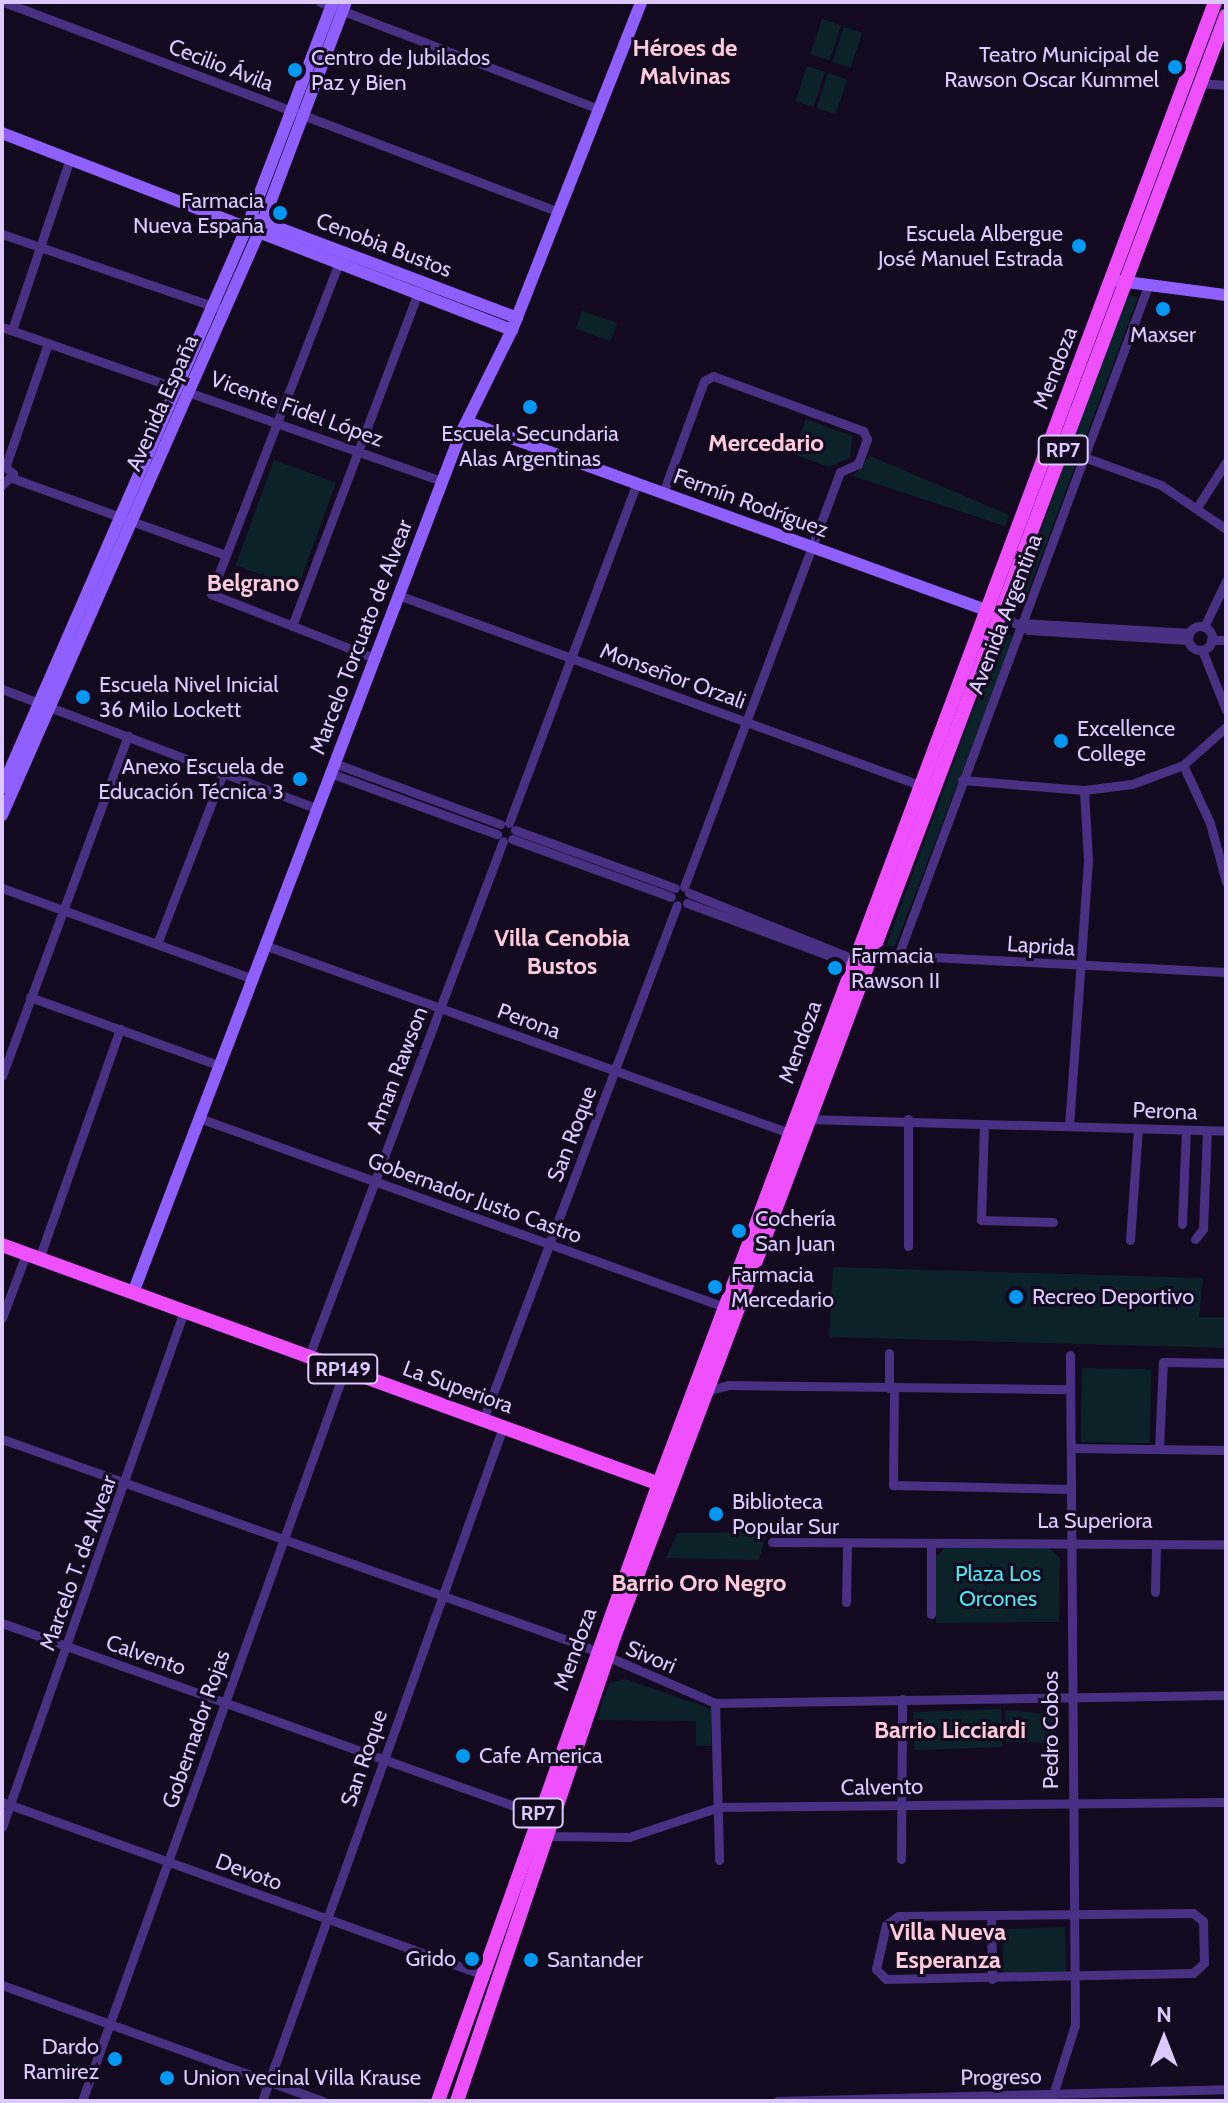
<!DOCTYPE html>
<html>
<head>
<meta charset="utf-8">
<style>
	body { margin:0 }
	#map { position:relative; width:1228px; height:2103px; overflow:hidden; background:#130a1f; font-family:Cabin,sans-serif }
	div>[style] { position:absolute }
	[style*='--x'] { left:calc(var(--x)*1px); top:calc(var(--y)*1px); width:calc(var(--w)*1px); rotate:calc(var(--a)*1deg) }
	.green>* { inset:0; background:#0c2229; transform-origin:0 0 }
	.street>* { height:9px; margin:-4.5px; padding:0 4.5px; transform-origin:4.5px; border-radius:4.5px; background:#4a3083 }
	.street>.ring { margin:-4.5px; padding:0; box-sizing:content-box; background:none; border:9px solid #4a3083; border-radius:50% }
	.secondary>* { height:12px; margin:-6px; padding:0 6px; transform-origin:6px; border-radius:6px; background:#8f5fff }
	.primary>* { height:14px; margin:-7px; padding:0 7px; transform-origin:7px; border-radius:7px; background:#ee4fff }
	.dots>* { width:22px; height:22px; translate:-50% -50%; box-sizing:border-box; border:4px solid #130a1f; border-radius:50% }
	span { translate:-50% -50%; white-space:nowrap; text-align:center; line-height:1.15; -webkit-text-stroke:6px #130a1f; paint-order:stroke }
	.shield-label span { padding:2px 6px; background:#130a1f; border:2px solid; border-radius:6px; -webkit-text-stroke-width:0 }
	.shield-label { font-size:20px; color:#ddc8ff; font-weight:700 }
	.poi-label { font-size:22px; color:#ddc8ff }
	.right { translate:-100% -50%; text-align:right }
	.left { translate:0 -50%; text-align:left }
	.street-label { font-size:22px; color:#ddc8ff }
	.park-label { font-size:22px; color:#48e6ea }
	.neighbourhood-label { font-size:24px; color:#ffcadd; font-weight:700 }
	.frame { position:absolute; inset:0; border:4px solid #ddc8ff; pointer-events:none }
	.north { position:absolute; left:1124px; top:1999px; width:80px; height:80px; -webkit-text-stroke:6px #130a1f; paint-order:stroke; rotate:0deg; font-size:22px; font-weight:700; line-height:32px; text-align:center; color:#ddc8ff }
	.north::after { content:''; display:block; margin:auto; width:28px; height:36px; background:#ddc8ff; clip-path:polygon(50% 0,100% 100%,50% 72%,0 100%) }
</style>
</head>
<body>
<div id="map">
	<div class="green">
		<div style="left:822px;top:19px;width:20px;height:37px;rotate:18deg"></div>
		<div style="left:844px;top:27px;width:19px;height:37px;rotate:18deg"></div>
		<div style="left:807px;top:66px;width:19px;height:37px;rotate:18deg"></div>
		<div style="left:828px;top:73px;width:20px;height:37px;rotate:18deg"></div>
		<div style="clip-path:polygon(1126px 294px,1138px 297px,1023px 606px,1014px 606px)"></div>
		<div style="left:582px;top:311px;width:37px;height:19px;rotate:19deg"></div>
		<div style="clip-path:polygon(806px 419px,852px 436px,850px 458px,829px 467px,793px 454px)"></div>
		<div style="clip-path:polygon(870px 456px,1009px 515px,1005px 526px,853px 476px)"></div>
		<div style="left:274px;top:460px;width:66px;height:112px;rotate:20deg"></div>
		<div style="clip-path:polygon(1002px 632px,1014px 637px,895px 946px,886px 946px)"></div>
		<div style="clip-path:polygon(833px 1267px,1203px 1278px,1199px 1317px,1226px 1317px,1226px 1348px,829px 1337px)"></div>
		<div style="left:1082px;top:1368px;width:69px;height:74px;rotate:1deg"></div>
		<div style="clip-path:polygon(767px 1532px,759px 1560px,666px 1558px,677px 1533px)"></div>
		<div style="clip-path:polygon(945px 1548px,1049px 1548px,1060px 1558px,1059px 1622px,936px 1623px,936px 1557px)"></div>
		<div style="clip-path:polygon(625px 1679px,711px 1709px,711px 1746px,696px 1746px,696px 1721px,597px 1720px,609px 1683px)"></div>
		<div style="left:1001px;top:1709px;width:38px;height:88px;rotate:88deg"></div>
		<div style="clip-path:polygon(1006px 1710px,1056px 1715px,1056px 1743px,1006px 1742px)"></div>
		<div style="left:1065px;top:1927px;width:47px;height:63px;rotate:88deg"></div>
	</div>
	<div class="street">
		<div style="--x:4;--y:2;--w:593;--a:20.73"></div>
		<div style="--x:320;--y:2;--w:299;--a:21"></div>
		<div style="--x:1198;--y:83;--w:28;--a:4"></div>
		<div style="--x:2;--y:234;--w:228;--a:18.9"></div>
		<div style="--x:341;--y:257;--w:361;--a:111.1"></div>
		<div style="--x:211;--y:594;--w:175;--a:21.4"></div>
		<div style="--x:2;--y:327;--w:466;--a:19.3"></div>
		<div style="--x:12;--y:330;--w:181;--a:-71.3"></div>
		<div style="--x:1084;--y:457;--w:82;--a:20"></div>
		<div style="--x:1161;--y:485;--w:78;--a:34.1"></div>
		<div style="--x:6;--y:465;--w:129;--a:-71"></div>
		<div style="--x:12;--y:478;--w:227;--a:19.8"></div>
		<div style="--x:2;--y:485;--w:16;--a:-45"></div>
		<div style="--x:13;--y:474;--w:14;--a:-135"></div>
		<div style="--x:663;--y:493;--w:119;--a:-69.9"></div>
		<div style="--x:704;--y:381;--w:10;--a:-29"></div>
		<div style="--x:713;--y:376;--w:160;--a:20.1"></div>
		<div style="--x:863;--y:431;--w:9;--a:63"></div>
		<div style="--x:867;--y:439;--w:27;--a:110"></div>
		<div style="--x:858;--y:464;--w:20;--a:156"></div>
		<div style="--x:840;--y:472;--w:443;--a:110.6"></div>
		<div style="--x:1198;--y:506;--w:52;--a:-57.5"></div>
		<div style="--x:398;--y:595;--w:561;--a:20.02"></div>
		<div style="--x:1001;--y:616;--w:31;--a:27"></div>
		<div style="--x:1029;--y:630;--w:159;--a:3.6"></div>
		<div style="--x:1021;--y:623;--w:169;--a:3.4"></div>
		<div style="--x:292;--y:626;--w:361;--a:-69.3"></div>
		<div class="ring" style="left:1188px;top:626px;width:15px;height:15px"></div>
		<div style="--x:1204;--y:627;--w:51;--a:-64.4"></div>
		<div style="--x:1211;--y:640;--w:15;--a:0"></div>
		<div style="--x:1202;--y:650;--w:65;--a:68.2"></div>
		<div style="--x:2;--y:689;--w:336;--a:20.8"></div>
		<div style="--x:334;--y:763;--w:177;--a:20.2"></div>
		<div style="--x:1183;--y:765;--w:64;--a:65"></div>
		<div style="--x:1210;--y:823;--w:61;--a:74.8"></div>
		<div style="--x:330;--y:773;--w:178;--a:20.1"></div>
		<div style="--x:962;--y:780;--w:122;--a:4.7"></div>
		<div style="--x:1084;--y:790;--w:48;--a:-7.1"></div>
		<div style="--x:1132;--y:784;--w:54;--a:-20.4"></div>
		<div style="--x:1183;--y:765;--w:57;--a:-41.5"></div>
		<div style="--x:509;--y:823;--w:363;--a:-69.4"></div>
		<div style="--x:515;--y:830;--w:170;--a:19.9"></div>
		<div style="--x:512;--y:839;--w:169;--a:20"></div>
		<div style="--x:2;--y:888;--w:265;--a:19.9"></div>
		<div style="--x:689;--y:893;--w:178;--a:21.8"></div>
		<div style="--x:687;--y:903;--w:167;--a:20.3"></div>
		<div style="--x:844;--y:961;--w:29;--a:-14"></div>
		<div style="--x:872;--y:954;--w:354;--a:2.9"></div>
		<div style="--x:157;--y:944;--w:183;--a:-68.9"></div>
		<div style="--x:264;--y:945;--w:564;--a:19.69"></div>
		<div style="--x:898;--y:956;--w:715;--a:-69.54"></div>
		<div style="--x:30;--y:997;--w:200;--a:19.9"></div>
		<div style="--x:2;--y:1076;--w:363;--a:-69.7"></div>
		<div style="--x:199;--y:1118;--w:564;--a:19.78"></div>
		<div style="--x:806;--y:1119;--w:420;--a:1.6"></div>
		<div style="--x:908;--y:1119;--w:127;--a:90"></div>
		<div style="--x:984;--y:1124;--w:96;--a:91.8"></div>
		<div style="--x:981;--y:1220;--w:72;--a:1.6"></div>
		<div style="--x:1069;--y:1126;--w:267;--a:-85.9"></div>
		<div style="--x:1088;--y:860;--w:70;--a:-93.3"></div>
		<div style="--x:1182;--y:1224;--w:94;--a:-87.6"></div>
		<div style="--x:1195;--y:1239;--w:13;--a:-51"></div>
		<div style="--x:1203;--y:1229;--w:98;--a:-87.7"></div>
		<div style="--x:1130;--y:1240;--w:111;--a:-85.9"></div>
		<div style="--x:39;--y:1259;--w:244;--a:-70.6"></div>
		<div style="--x:2;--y:1318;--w:68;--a:-69.4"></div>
		<div style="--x:889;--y:1353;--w:35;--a:90"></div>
		<div style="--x:309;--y:1356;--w:550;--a:-69.36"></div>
		<div style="--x:894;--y:1388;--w:97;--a:90.6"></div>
		<div style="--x:893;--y:1485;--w:177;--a:1.3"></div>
		<div style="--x:706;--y:1391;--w:23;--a:-15"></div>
		<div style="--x:728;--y:1385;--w:342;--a:0.7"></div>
		<div style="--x:483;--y:1420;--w:550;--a:-69.36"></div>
		<div style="--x:2;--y:1439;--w:615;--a:19.58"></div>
		<div style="--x:581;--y:1645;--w:146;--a:23.4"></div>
		<div style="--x:715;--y:1703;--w:511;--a:-0.9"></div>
		<div style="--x:1071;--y:1448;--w:155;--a:0.7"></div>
		<div style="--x:1159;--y:1449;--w:87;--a:-87.4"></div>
		<div style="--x:1163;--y:1362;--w:63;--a:0.9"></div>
		<div style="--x:772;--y:1542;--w:454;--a:0.3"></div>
		<div style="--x:931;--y:1543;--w:71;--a:90"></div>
		<div style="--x:1155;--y:1592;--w:48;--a:-88.8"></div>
		<div style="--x:846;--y:1602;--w:59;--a:-89"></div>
		<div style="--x:2;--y:1623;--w:577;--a:19.66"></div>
		<div style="--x:715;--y:1703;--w:157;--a:88.5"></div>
		<div style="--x:2;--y:1802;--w:512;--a:19.74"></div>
		<div style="--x:2;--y:1827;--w:547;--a:-70.57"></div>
		<div style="--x:544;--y:1836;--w:85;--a:0.7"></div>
		<div style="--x:629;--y:1837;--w:95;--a:-18.4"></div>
		<div style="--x:719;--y:1807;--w:507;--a:-0.57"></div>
		<div style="--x:901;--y:1859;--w:160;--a:-89.6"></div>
		<div style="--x:1193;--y:1913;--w:13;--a:39"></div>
		<div style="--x:1203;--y:1921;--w:42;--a:88.6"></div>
		<div style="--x:1204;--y:1963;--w:15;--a:138"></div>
		<div style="--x:1193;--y:1973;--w:307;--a:178.9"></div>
		<div style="--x:886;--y:1979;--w:14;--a:-135"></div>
		<div style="--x:876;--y:1969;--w:45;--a:-77.2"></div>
		<div style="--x:886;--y:1925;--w:15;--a:-37"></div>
		<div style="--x:898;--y:1916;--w:295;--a:-0.6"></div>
		<div style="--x:991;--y:1916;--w:63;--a:89.1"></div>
		<div style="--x:2;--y:1985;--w:341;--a:19.9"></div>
		<div style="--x:82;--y:2101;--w:778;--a:-70.24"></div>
		<div style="--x:262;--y:2101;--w:716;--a:-70.32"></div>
		<div style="--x:777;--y:2101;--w:449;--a:-1.5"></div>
		<div style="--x:1051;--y:2101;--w:80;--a:-72.5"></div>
		<div style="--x:1075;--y:2025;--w:670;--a:-90.43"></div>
	</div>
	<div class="secondary">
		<div style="--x:2;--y:133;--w:547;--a:21.12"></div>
		<div style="--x:258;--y:220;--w:277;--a:20.7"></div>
		<div style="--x:1119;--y:281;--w:108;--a:7.5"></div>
		<div style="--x:467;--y:422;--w:561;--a:19.92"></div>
		<div style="--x:2;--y:788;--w:612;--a:-66.41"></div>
		<div style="--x:247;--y:227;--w:241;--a:-69.1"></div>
		<div style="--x:2;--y:815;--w:637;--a:-66.21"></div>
		<div style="--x:259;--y:232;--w:246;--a:-69.3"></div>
		<div style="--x:133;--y:1293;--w:918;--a:-69.14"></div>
		<div style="--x:460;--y:435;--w:117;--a:-63.7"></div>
		<div style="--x:512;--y:330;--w:352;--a:-68.5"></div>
	</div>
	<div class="primary">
		<div style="--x:2;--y:1245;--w:705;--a:19.98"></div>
		<div style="--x:438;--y:2101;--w:656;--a:-70.32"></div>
		<div style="--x:659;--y:1483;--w:1582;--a:-69.42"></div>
		<div style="--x:457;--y:2101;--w:490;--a:-71.3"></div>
		<div style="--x:614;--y:1637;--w:1733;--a:-69.32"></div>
	</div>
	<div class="dots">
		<div style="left:1175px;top:67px;background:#0098f3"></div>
		<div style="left:295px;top:70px;background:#0098f3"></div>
		<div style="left:280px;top:213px;background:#0098f3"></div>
		<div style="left:1079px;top:246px;background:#0098f3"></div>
		<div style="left:1163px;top:309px;background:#0098f3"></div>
		<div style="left:530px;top:407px;background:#0098f3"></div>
		<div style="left:83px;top:697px;background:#0098f3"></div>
		<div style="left:1061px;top:741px;background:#0098f3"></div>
		<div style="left:300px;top:779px;background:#0098f3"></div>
		<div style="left:835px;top:968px;background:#0098f3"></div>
		<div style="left:739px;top:1231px;background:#0098f3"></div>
		<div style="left:715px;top:1287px;background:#0098f3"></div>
		<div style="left:1016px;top:1297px;background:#0098f3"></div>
		<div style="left:716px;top:1514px;background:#0098f3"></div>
		<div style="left:463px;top:1756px;background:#0098f3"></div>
		<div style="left:472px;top:1959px;background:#0098f3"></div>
		<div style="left:531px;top:1960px;background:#0098f3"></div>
		<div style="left:115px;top:2059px;background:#0098f3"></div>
		<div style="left:167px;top:2078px;background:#0098f3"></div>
	</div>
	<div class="shield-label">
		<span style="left:1063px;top:450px">RP7</span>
		<span style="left:343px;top:1369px">RP149</span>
		<span style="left:538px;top:1813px">RP7</span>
	</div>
	<div class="poi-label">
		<span class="right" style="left:1159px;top:67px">Teatro Municipal de<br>Rawson Oscar Kummel</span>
		<span class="left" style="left:311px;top:70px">Centro de Jubilados<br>Paz y Bien</span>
		<span class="right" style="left:264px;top:213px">Farmacia<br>Nueva España</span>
		<span class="right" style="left:1063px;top:246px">Escuela Albergue<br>José Manuel Estrada</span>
		<span style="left:1163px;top:335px">Maxser</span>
		<span style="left:530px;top:446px">Escuela Secundaria<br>Alas Argentinas</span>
		<span class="left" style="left:99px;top:697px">Escuela Nivel Inicial<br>36 Milo Lockett</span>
		<span class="left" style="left:1077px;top:741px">Excellence<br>College</span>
		<span class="right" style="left:284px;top:779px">Anexo Escuela de<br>Educación Técnica 3</span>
		<span class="left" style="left:851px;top:968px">Farmacia<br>Rawson II</span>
		<span class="left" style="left:755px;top:1231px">Cochería<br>San Juan</span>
		<span class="left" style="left:731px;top:1287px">Farmacia<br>Mercedario</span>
		<span class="left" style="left:1032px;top:1297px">Recreo Deportivo</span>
		<span class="left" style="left:732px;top:1514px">Biblioteca<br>Popular Sur</span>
		<span class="left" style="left:479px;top:1756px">Cafe America</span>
		<span class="right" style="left:456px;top:1959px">Grido</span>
		<span class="left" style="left:547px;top:1960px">Santander</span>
		<span class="right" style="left:99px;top:2059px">Dardo<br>Ramirez</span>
		<span class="left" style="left:183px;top:2078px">Union vecinal Villa Krause</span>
	</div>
	<div class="street-label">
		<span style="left:221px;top:65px;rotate:21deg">Cecilio Ávila</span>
		<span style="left:384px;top:245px;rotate:21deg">Cenobia Bustos</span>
		<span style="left:1055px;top:368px;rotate:-69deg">Mendoza</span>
		<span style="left:162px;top:403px;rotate:-66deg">Avenida España</span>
		<span style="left:297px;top:409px;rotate:20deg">Vicente Fidel López</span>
		<span style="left:751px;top:503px;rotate:20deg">Fermín Rodríguez</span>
		<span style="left:1005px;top:614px;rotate:-69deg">Avenida Argentina</span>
		<span style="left:361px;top:637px;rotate:-69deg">Marcelo Torcuato de Alvear</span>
		<span style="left:673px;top:676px;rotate:20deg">Monseñor Orzali</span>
		<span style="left:1041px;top:946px;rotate:4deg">Laprida</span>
		<span style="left:529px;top:1021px;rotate:20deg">Perona</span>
		<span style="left:800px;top:1042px;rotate:-70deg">Mendoza</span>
		<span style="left:397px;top:1070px;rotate:-69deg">Aman Rawson</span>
		<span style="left:1165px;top:1111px;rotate:2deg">Perona</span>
		<span style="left:572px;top:1134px;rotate:-69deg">San Roque</span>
		<span style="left:475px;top:1198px;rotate:20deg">Gobernador Justo Castro</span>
		<span style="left:458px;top:1387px;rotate:20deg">La Superiora</span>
		<span style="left:1095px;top:1521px">La Superiora</span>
		<span style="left:78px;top:1563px;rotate:-70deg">Marcelo T. de Alvear</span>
		<span style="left:575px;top:1649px;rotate:-70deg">Mendoza</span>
		<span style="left:146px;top:1655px;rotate:19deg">Calvento</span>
		<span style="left:651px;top:1657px;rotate:23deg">Sivori</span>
		<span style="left:196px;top:1729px;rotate:-71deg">Gobernador Rojas</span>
		<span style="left:1051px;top:1730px;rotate:-90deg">Pedro Cobos</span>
		<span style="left:364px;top:1758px;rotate:-71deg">San Roque</span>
		<span style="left:882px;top:1787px;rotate:-1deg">Calvento</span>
		<span style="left:249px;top:1872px;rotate:20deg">Devoto</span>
		<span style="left:1001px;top:2077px;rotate:-1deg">Progreso</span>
	</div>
	<div class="park-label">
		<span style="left:998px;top:1586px">Plaza Los<br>Orcones</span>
	</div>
	<div class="neighbourhood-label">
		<span style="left:685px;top:62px">Héroes de<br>Malvinas</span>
		<span style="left:766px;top:443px">Mercedario</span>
		<span style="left:253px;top:583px">Belgrano</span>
		<span style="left:562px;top:952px">Villa Cenobia<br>Bustos</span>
		<span style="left:699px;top:1583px">Barrio Oro Negro</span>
		<span style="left:950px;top:1730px">Barrio Licciardi</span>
		<span style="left:948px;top:1946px">Villa Nueva<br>Esperanza</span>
	</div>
	<div class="frame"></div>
	<div class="north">N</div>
</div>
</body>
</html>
